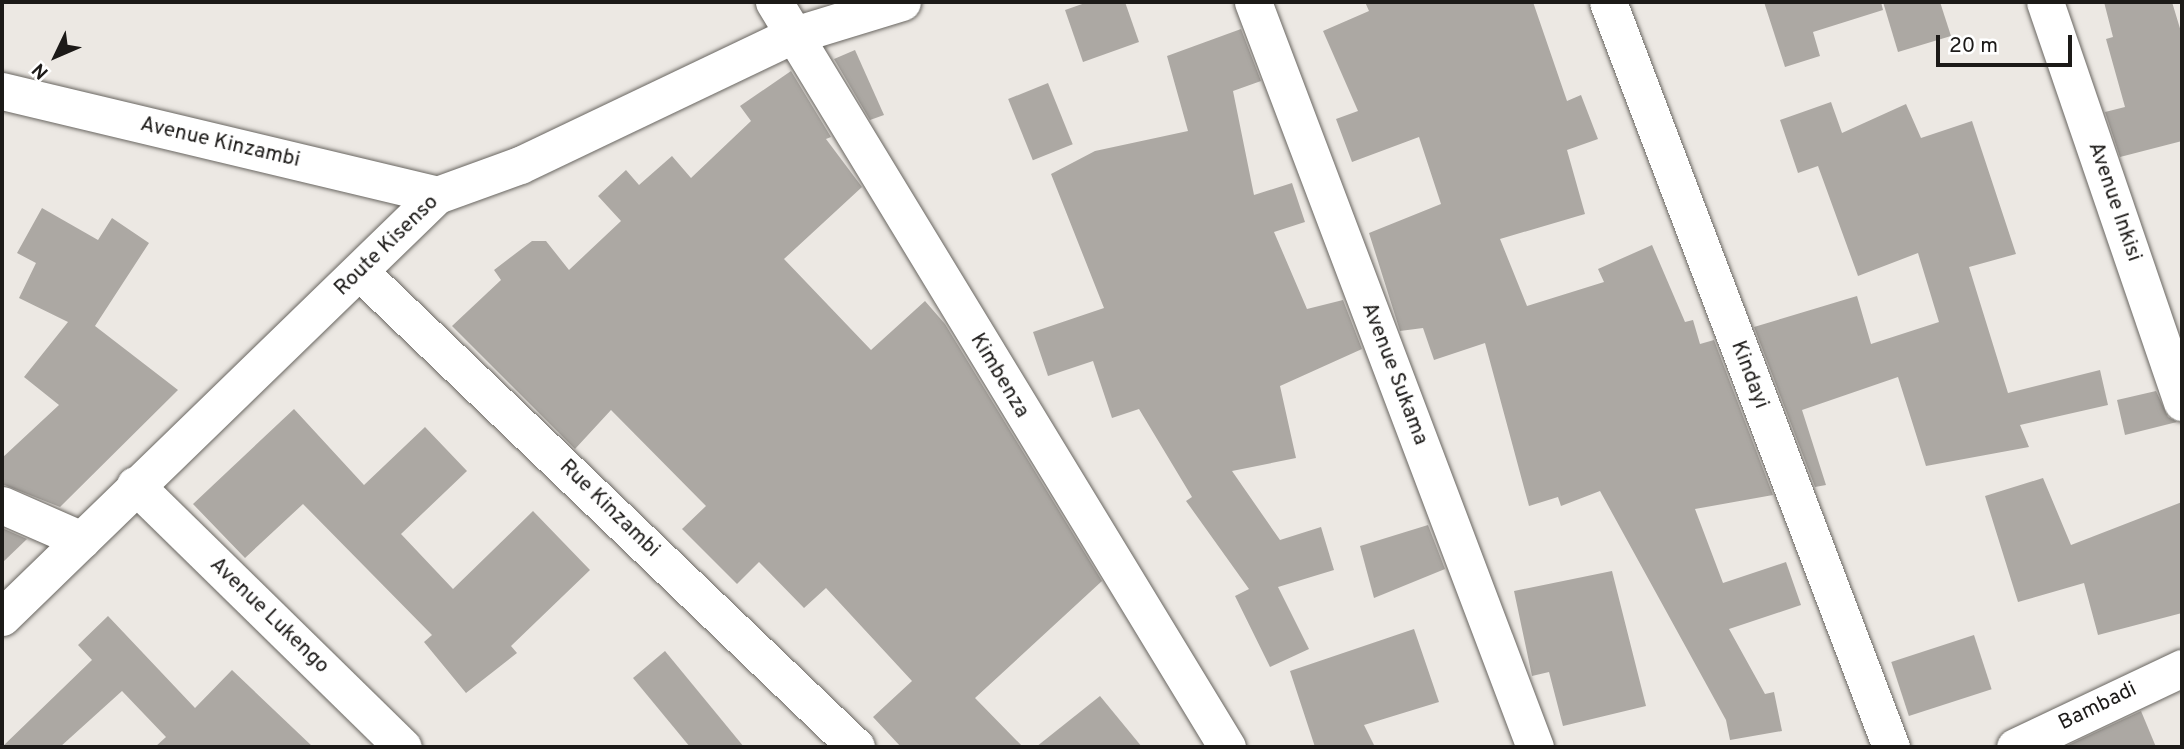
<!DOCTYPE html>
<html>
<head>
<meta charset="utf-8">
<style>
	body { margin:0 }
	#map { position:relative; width:2184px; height:749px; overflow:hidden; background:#ece8e3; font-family:Overpass,sans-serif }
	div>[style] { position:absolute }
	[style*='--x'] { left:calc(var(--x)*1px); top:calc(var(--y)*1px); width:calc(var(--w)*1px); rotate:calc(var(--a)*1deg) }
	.building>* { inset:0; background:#aca8a3; transform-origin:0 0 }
	.roads { filter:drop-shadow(0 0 2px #696661) drop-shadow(0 0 2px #696661) }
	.street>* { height:37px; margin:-18.5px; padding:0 18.5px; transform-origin:18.5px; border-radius:18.5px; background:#fff }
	span { translate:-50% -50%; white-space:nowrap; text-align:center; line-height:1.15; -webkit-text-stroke:5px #fff; paint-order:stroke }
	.street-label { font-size:21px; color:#1c1a18 }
	.frame { position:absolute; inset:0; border:4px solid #1c1a18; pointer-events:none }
	.north { position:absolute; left:21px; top:21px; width:70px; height:70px; -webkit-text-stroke:5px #fff; paint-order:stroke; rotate:226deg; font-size:19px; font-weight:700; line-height:28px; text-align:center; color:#1c1a18 }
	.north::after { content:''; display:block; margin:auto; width:24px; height:32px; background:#1c1a18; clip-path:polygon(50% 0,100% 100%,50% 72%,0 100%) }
	.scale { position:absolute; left:1936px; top:35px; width:136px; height:32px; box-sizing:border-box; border:4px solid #1c1a18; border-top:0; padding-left:9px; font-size:21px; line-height:24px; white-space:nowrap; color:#1c1a18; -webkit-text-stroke:5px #fff; paint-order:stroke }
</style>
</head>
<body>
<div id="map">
	<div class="building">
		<div style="clip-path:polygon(1088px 2px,1125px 2px,1139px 42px,1083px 62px,1065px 10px)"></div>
		<div style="clip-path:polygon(1365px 2px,1533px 2px,1567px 101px,1581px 95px,1598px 139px,1567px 150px,1585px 214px,1500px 239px,1527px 306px,1604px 282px,1598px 269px,1652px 245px,1685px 322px,1693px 320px,1700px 344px,1714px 340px,1773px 495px,1695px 509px,1723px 583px,1786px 562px,1801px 605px,1729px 629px,1765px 694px,1774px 692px,1782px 731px,1730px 740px,1726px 720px,1600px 491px,1561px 506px,1558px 497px,1529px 506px,1485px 343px,1434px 360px,1423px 328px,1400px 331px,1369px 233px,1441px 204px,1419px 137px,1352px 162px,1336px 119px,1358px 111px,1323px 31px,1369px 11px)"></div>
		<div style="clip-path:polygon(1764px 2px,1881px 2px,1883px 10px,1813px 32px,1820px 56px,1785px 67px)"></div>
		<div style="clip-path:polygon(1883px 2px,1940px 2px,1951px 36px,1898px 52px)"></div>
		<div style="clip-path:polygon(2104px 2px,2172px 2px,2182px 35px,2182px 141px,2120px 157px,2105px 112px,2125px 107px,2106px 39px,2113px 37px)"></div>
		<div style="clip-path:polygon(1241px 29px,1261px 81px,1233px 91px,1254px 195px,1292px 183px,1305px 222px,1274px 232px,1307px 309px,1343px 300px,1362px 349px,1280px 386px,1296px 458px,1232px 471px,1280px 540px,1321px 527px,1334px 570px,1278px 587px,1309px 649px,1270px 667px,1235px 596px,1249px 589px,1186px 501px,1192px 497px,1139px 409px,1112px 418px,1093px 361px,1048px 376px,1033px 332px,1104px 308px,1051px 174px,1095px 151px,1188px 131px,1167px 56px)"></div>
		<div style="clip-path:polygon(855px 50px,884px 115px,870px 120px,834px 59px)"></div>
		<div style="clip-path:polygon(791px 71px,831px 137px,826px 139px,862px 187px,784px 259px,871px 350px,925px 301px,945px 324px,1102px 581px,975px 698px,1023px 747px,901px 747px,873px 717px,912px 681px,826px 588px,804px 608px,759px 562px,737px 584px,682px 529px,706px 506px,611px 410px,575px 449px,452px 326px,501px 280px,494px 270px,532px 241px,546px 241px,569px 270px,621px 221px,598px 196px,626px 170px,639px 185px,672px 156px,691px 178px,751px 121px,740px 106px)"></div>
		<div style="left:1048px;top:83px;width:66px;height:43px;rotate:68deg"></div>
		<div style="clip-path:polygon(1831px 102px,1842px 133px,1906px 104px,1921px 138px,1972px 121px,2016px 254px,1969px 267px,2008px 393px,2100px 370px,2108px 405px,2020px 425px,2029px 447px,1926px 466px,1898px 377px,1802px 410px,1826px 485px,1815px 487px,1754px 327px,1857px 296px,1871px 344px,1939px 322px,1918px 253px,1858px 276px,1818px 166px,1798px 173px,1780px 120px)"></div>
		<div style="clip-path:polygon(42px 208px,98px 240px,112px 218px,149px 243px,95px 326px,178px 390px,60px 507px,2px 484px,2px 458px,59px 405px,24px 377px,68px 322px,19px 298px,36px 263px,17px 253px)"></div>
		<div style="clip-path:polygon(2156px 391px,2168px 417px,2177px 422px,2125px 435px,2117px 400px)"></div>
		<div style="clip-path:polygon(294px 409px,364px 485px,425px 427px,467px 471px,401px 534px,453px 589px,533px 511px,590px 570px,511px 646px,517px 653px,466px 693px,424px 642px,432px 635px,303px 504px,245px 558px,193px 504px)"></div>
		<div style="clip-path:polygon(2043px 478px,2071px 545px,2182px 502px,2182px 613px,2098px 635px,2084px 583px,2018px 602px,1985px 496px)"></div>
		<div style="clip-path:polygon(1428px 525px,1445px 569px,1374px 598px,1360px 546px)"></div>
		<div style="clip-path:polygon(2px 528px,27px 539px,2px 563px)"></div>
		<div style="clip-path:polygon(1612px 571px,1646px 706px,1563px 726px,1549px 672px,1532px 676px,1514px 591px)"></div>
		<div style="clip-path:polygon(108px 616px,195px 708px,232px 670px,313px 747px,155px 747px,166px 737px,122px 691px,60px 747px,2px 747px,92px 660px,78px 645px)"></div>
		<div style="clip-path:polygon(1414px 629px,1439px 702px,1364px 725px,1375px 747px,1315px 747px,1290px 671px)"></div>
		<div style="left:1974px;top:635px;width:57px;height:87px;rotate:72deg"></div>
		<div style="clip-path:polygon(665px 651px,744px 747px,690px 747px,633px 678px)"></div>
		<div style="clip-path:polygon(1100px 696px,1142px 747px,1036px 747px)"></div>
		<div style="clip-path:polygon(2141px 711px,2156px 747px,2064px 747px)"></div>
	</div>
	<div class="roads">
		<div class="street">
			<div style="--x:774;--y:2;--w:872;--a:58.7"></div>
			<div style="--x:1253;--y:2;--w:797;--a:69.27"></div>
			<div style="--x:1608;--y:2;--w:797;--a:69.2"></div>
			<div style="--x:2045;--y:2;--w:423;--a:71.1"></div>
			<div style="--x:2;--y:91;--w:447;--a:13.4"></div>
			<div style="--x:360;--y:272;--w:687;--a:43.76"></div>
			<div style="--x:135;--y:485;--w:375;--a:44.4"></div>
			<div style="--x:2;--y:505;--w:87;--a:23.6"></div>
			<div style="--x:2;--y:617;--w:606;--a:-44.13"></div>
			<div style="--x:437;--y:195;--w:88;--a:-19.9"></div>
			<div style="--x:520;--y:165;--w:300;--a:-25.5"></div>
			<div style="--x:791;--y:36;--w:116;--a:-17"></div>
			<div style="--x:2015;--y:747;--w:185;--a:-25.3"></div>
		</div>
	</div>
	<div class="street-label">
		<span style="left:220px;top:143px;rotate:13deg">Avenue Kinzambi</span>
		<span style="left:2114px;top:202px;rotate:71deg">Avenue Inkisi</span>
		<span style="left:387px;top:246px;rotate:-44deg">Route Kisenso</span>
		<span style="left:1394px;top:374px;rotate:69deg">Avenue Sukama</span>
		<span style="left:1749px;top:375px;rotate:69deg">Kindayi</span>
		<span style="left:999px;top:376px;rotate:59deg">Kimbenza</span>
		<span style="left:609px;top:509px;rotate:44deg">Rue Kinzambi</span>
		<span style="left:269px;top:616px;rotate:44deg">Avenue Lukengo</span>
		<span style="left:2098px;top:707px;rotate:-26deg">Bambadi</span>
	</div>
	<div class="frame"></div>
	<div class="north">N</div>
	<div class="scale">20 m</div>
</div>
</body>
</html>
